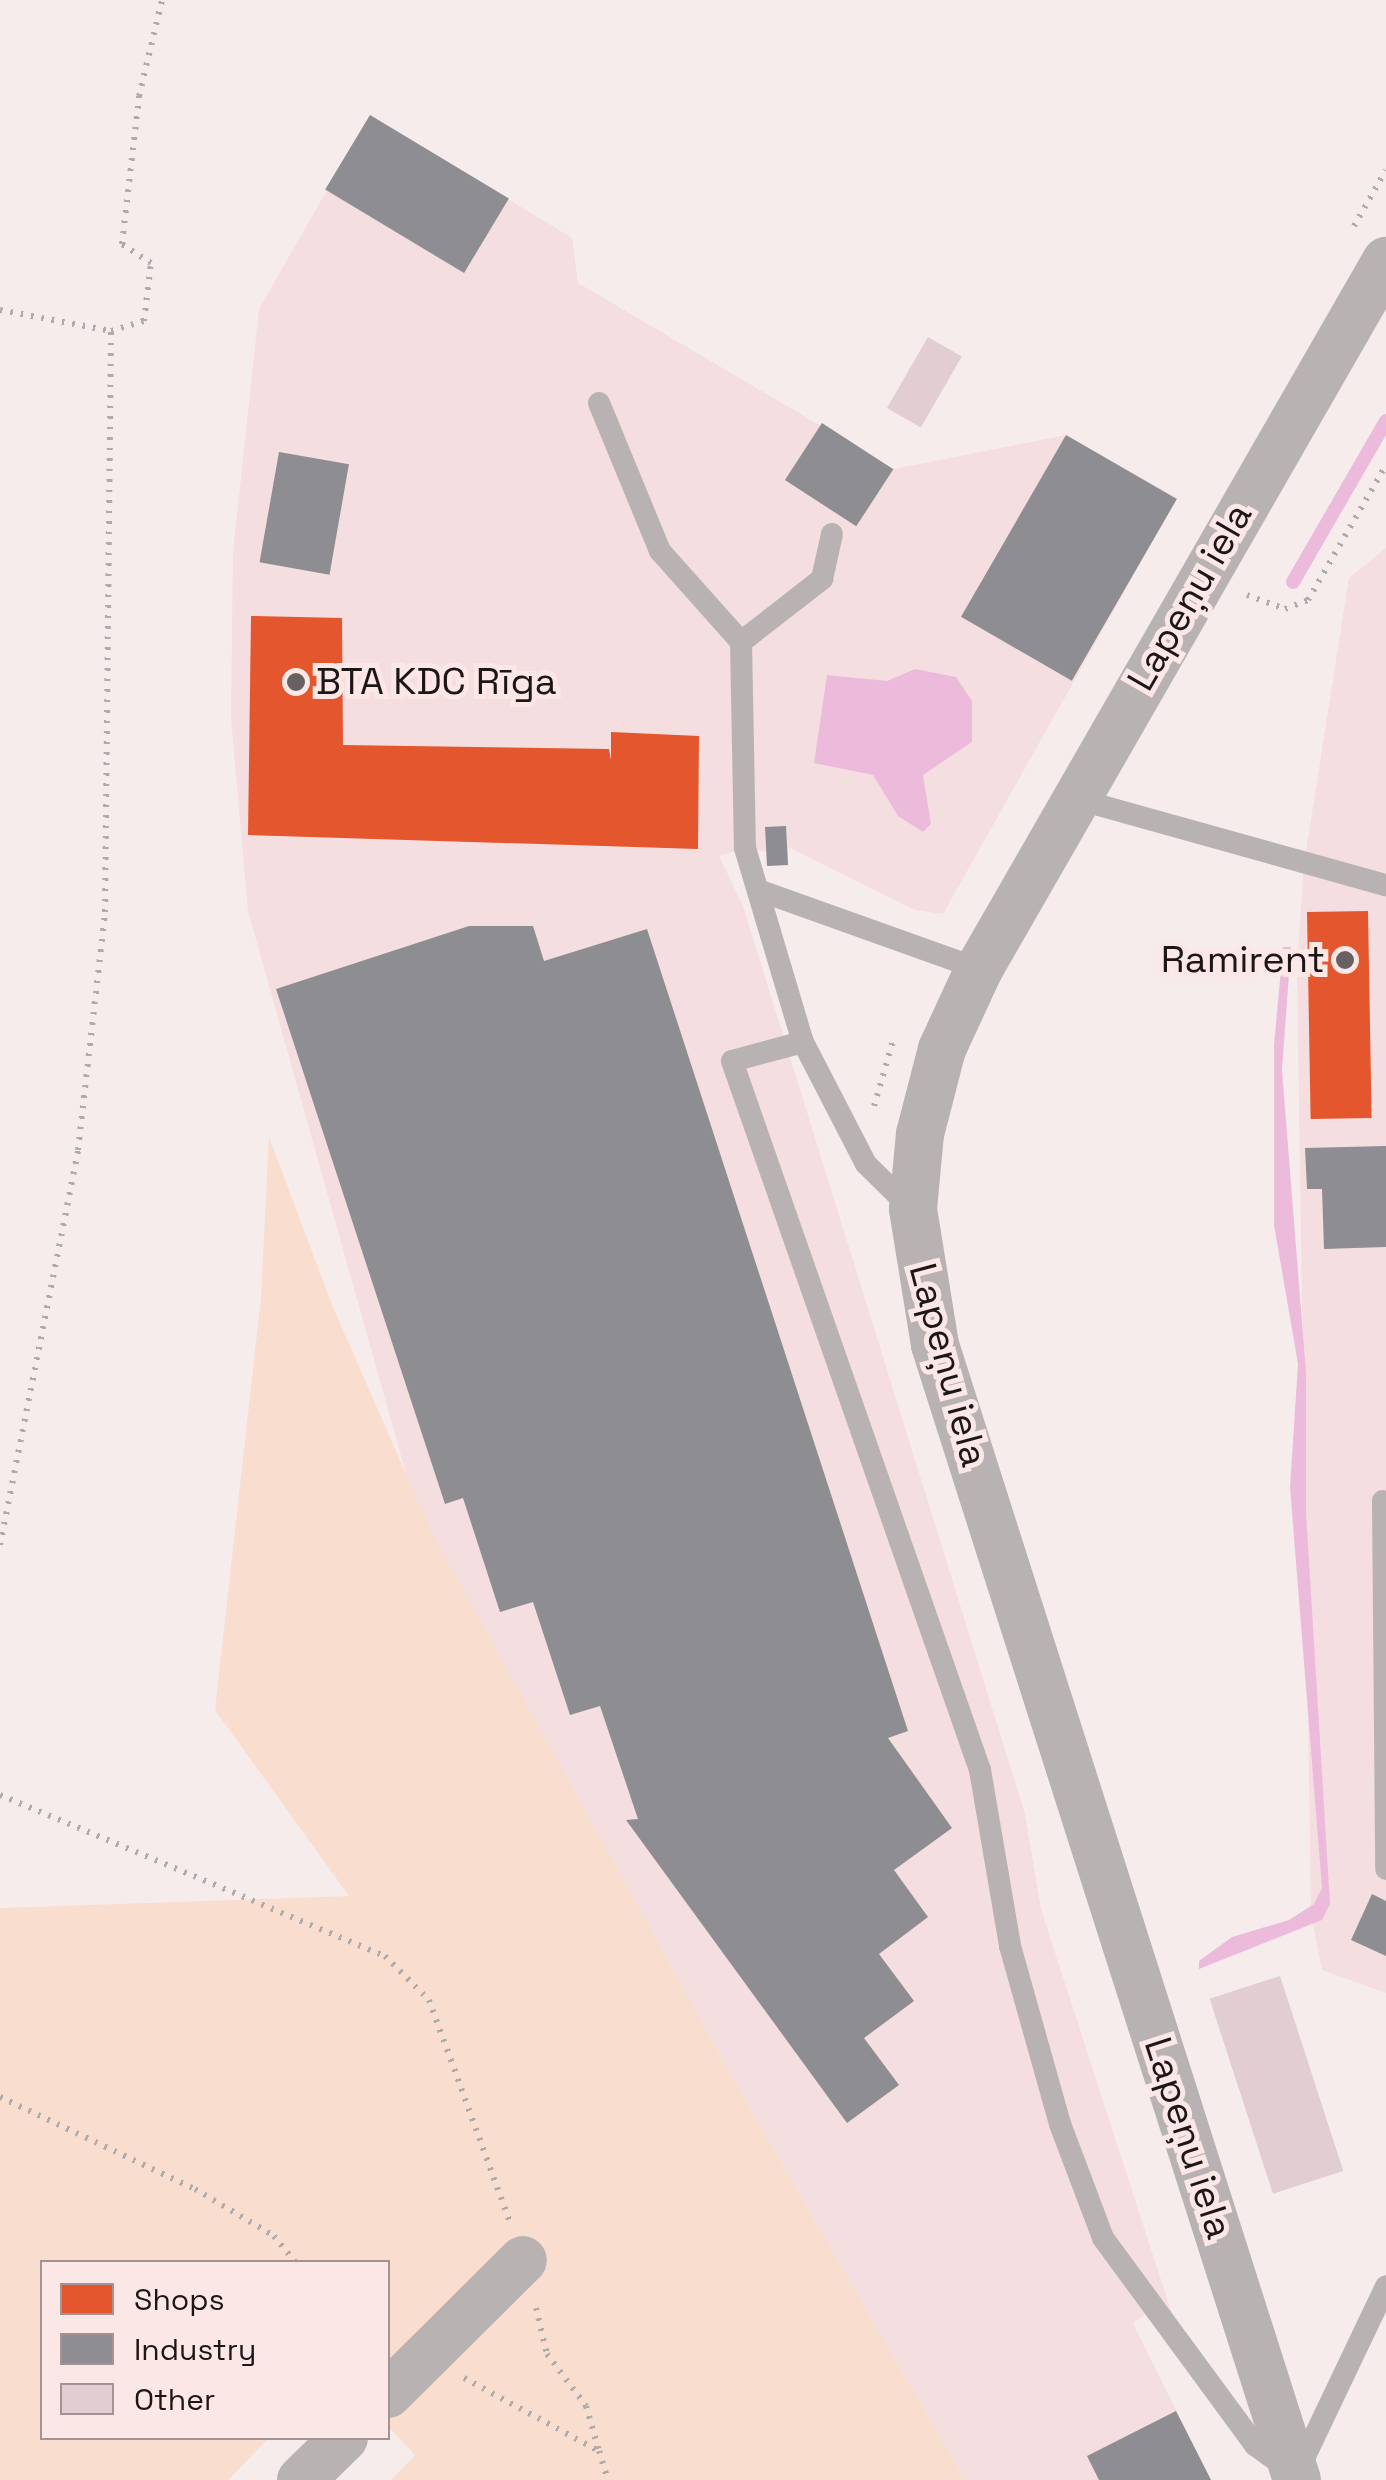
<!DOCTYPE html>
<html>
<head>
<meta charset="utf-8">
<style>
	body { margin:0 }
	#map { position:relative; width:1386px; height:2480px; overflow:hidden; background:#f7ecec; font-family:"Space Grotesk",sans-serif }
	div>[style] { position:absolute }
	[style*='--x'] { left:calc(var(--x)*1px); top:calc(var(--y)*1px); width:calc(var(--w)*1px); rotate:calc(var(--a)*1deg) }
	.built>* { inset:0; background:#f4dedf }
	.green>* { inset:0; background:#f9ded0 }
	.water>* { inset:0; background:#ecbbdc }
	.shops>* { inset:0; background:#e4572e; transform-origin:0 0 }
	.industry>* { inset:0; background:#8d8d92; transform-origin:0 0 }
	.stream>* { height:14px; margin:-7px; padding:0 7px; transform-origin:7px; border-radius:7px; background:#ecbbdc }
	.building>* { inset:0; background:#e1cdd2; transform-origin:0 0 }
	.path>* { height:6px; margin-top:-3px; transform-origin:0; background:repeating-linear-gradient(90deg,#b0abab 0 2.5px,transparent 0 10.5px) }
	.service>* { height:22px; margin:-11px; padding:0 11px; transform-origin:11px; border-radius:11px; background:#b8b3b2 }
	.minor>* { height:48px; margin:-24px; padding:0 24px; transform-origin:24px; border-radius:24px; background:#b8b3b2 }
	.dots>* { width:28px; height:28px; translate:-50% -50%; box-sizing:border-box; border:5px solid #fce7e7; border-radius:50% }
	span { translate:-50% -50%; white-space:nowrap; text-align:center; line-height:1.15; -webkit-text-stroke:10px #fce7e7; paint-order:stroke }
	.street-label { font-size:38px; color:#1d1616 }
	.poi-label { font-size:38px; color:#1d1616 }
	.left { translate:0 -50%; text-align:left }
	.right { translate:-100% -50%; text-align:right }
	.legend { position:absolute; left:40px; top:2260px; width:350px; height:180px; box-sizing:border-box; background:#fce7e7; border:2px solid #a39393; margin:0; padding:12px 18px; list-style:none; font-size:30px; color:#1d1616 }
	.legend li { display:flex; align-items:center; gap:20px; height:50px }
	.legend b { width:50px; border:2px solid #a39393 }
</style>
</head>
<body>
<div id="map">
	<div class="built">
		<div style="clip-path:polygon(370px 115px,572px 238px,578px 283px,894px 469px,1066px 435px,1177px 498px,943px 914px,915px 910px,788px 847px,788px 865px,766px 866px,766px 852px,745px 848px,719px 856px,743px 906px,1025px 1814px,1041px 1909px,1172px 2314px,1152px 2309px,1133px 2323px,1211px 2480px,965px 2480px,739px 2089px,414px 1502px,248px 911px,231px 718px,233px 552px,259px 309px)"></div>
		<div style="clip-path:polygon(1386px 548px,1386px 1993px,1322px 1970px,1311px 1914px,1297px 966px,1304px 864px,1349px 578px)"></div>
	</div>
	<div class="green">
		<div style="clip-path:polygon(269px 1137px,333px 1307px,431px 1531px,739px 2089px,965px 2480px,391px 2480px,415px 2455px,388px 2427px,388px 2262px,42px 2262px,42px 2438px,269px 2438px,228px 2480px,0 2480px,0 1908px,349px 1896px,215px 1710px,261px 1297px)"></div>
	</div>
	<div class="water">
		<div style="clip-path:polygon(915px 669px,956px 677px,972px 701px,972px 742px,923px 775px,931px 824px,923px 832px,898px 816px,873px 775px,814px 763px,827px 675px,887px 681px)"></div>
		<div style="clip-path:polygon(1283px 947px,1291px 947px,1282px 1070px,1306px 1373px,1306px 1512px,1330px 1904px,1322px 1920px,1199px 1969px,1199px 1961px,1232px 1937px,1289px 1920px,1314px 1904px,1322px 1888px,1290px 1487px,1298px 1364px,1274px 1225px,1274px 1045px)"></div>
	</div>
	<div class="shops">
		<div style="clip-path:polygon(251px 616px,342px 618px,343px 745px,609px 749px,611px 760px,611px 732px,699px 736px,698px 849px,248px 835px)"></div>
		<div style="left:1368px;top:911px;width:207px;height:61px;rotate:89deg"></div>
	</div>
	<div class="industry">
		<div style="left:370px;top:115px;width:162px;height:87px;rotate:31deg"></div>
		<div style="left:822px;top:423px;width:85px;height:68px;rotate:33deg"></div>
		<div style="left:1066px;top:435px;width:128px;height:210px;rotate:30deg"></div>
		<div style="left:279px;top:452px;width:71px;height:112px;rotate:10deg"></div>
		<div style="left:786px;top:826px;width:39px;height:21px;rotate:87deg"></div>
		<div style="clip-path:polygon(469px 926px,533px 926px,544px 961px,647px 929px,908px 1731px,888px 1738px,952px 1828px,894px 1870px,928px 1917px,879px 1954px,914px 2001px,864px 2038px,899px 2085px,847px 2123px,626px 1820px,638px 1819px,600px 1706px,570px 1715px,533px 1602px,500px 1612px,463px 1498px,445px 1504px,276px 989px)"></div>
		<div style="clip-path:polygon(1386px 1146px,1386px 1247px,1324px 1249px,1322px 1189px,1307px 1189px,1305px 1148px)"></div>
		<div style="clip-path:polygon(1372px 1894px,1386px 1901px,1386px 1956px,1351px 1940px)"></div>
		<div style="clip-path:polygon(1176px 2411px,1211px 2480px,1099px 2480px,1087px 2456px)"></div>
	</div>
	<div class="stream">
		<div style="--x:1293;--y:582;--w:186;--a:-60"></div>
	</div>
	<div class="building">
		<div style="left:928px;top:337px;width:39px;height:82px;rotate:30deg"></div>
		<div style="left:1280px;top:1976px;width:205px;height:74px;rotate:72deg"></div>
	</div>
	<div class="path">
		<div style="--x:1354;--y:226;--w:64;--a:-60.3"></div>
		<div style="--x:0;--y:310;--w:113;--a:10.7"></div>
		<div style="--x:111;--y:331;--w:34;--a:-17"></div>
		<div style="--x:144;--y:321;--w:58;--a:-83.1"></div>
		<div style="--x:151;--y:263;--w:35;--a:-147"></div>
		<div style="--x:122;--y:244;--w:149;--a:-83.4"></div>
		<div style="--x:139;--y:96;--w:99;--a:-76.5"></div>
		<div style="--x:1247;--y:595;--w:40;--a:20.2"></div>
		<div style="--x:1285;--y:609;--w:25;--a:-21"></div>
		<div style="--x:1308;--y:600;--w:156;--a:-60"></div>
		<div style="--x:874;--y:1106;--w:68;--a:-73.7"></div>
		<div style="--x:0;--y:1545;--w:403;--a:-78.8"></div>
		<div style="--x:78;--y:1150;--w:240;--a:-83.5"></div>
		<div style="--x:105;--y:912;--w:581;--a:-89.41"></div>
		<div style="--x:0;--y:1795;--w:417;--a:22.7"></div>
		<div style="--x:385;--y:1956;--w:62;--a:45"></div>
		<div style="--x:429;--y:2000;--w:234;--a:70"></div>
		<div style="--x:0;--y:2097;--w:216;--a:25.3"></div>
		<div style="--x:195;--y:2189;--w:92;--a:30.7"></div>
		<div style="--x:274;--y:2236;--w:33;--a:51"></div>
		<div style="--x:536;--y:2308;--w:47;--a:76.6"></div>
		<div style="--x:547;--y:2354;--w:65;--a:53.1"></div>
		<div style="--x:586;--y:2406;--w:47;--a:73.9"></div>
		<div style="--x:464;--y:2378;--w:153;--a:28.4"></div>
		<div style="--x:599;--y:2451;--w:30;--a:73"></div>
	</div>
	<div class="service">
		<div style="--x:599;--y:403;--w:160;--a:67.6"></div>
		<div style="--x:660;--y:551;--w:122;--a:48.3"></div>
		<div style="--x:741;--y:642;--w:206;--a:88.9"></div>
		<div style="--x:745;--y:848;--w:202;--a:73.4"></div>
		<div style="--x:803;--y:1042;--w:137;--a:62.7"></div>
		<div style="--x:866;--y:1164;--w:63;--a:44.4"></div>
		<div style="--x:741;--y:642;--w:103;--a:-37.9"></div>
		<div style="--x:822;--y:579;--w:46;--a:-77.5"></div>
		<div style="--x:1077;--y:799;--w:321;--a:15.6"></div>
		<div style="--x:761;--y:891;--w:232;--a:19.7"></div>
		<div style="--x:803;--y:1042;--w:73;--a:165"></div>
		<div style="--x:732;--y:1061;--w:751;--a:70.72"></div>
		<div style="--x:980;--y:1770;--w:179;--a:80.3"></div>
		<div style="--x:1010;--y:1946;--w:185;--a:74.3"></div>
		<div style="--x:1060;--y:2124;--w:122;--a:69.3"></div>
		<div style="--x:1103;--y:2238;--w:257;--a:53.7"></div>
		<div style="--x:1255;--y:2445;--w:51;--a:36.2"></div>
		<div style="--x:1296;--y:2475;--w:209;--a:-64.5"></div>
		<div style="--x:1383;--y:1501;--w:368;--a:89.5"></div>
	</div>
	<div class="minor">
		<div style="--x:388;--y:2394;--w:190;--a:-44.8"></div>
		<div style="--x:301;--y:2480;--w:60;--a:-44.3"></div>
		<div style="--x:1297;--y:2480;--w:1191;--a:-107.69"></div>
		<div style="--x:935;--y:1345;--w:138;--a:-99.2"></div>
		<div style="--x:913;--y:1209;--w:75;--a:-84.7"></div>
		<div style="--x:920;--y:1134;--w:88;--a:-75.5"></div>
		<div style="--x:942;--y:1049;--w:88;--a:-65.2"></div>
		<div style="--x:979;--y:969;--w:817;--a:-60.11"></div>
	</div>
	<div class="dots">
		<div style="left:296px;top:682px;background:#696161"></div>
		<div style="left:1345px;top:960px;background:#696161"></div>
	</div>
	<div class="street-label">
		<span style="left:1190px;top:597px;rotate:-60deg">Lapeņu iela</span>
		<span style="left:948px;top:1365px;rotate:75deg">Lapeņu iela</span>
		<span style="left:1188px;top:2138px;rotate:72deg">Lapeņu iela</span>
	</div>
	<div class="poi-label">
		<span class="left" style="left:316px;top:682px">BTA KDC Rīga</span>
		<span class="right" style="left:1325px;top:960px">Ramirent</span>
	</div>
	<ul class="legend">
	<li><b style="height:28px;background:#e4572e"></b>Shops</li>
	<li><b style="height:28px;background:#8d8d92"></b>Industry</li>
	<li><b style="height:28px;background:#e1cdd2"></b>Other</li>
	</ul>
</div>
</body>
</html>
